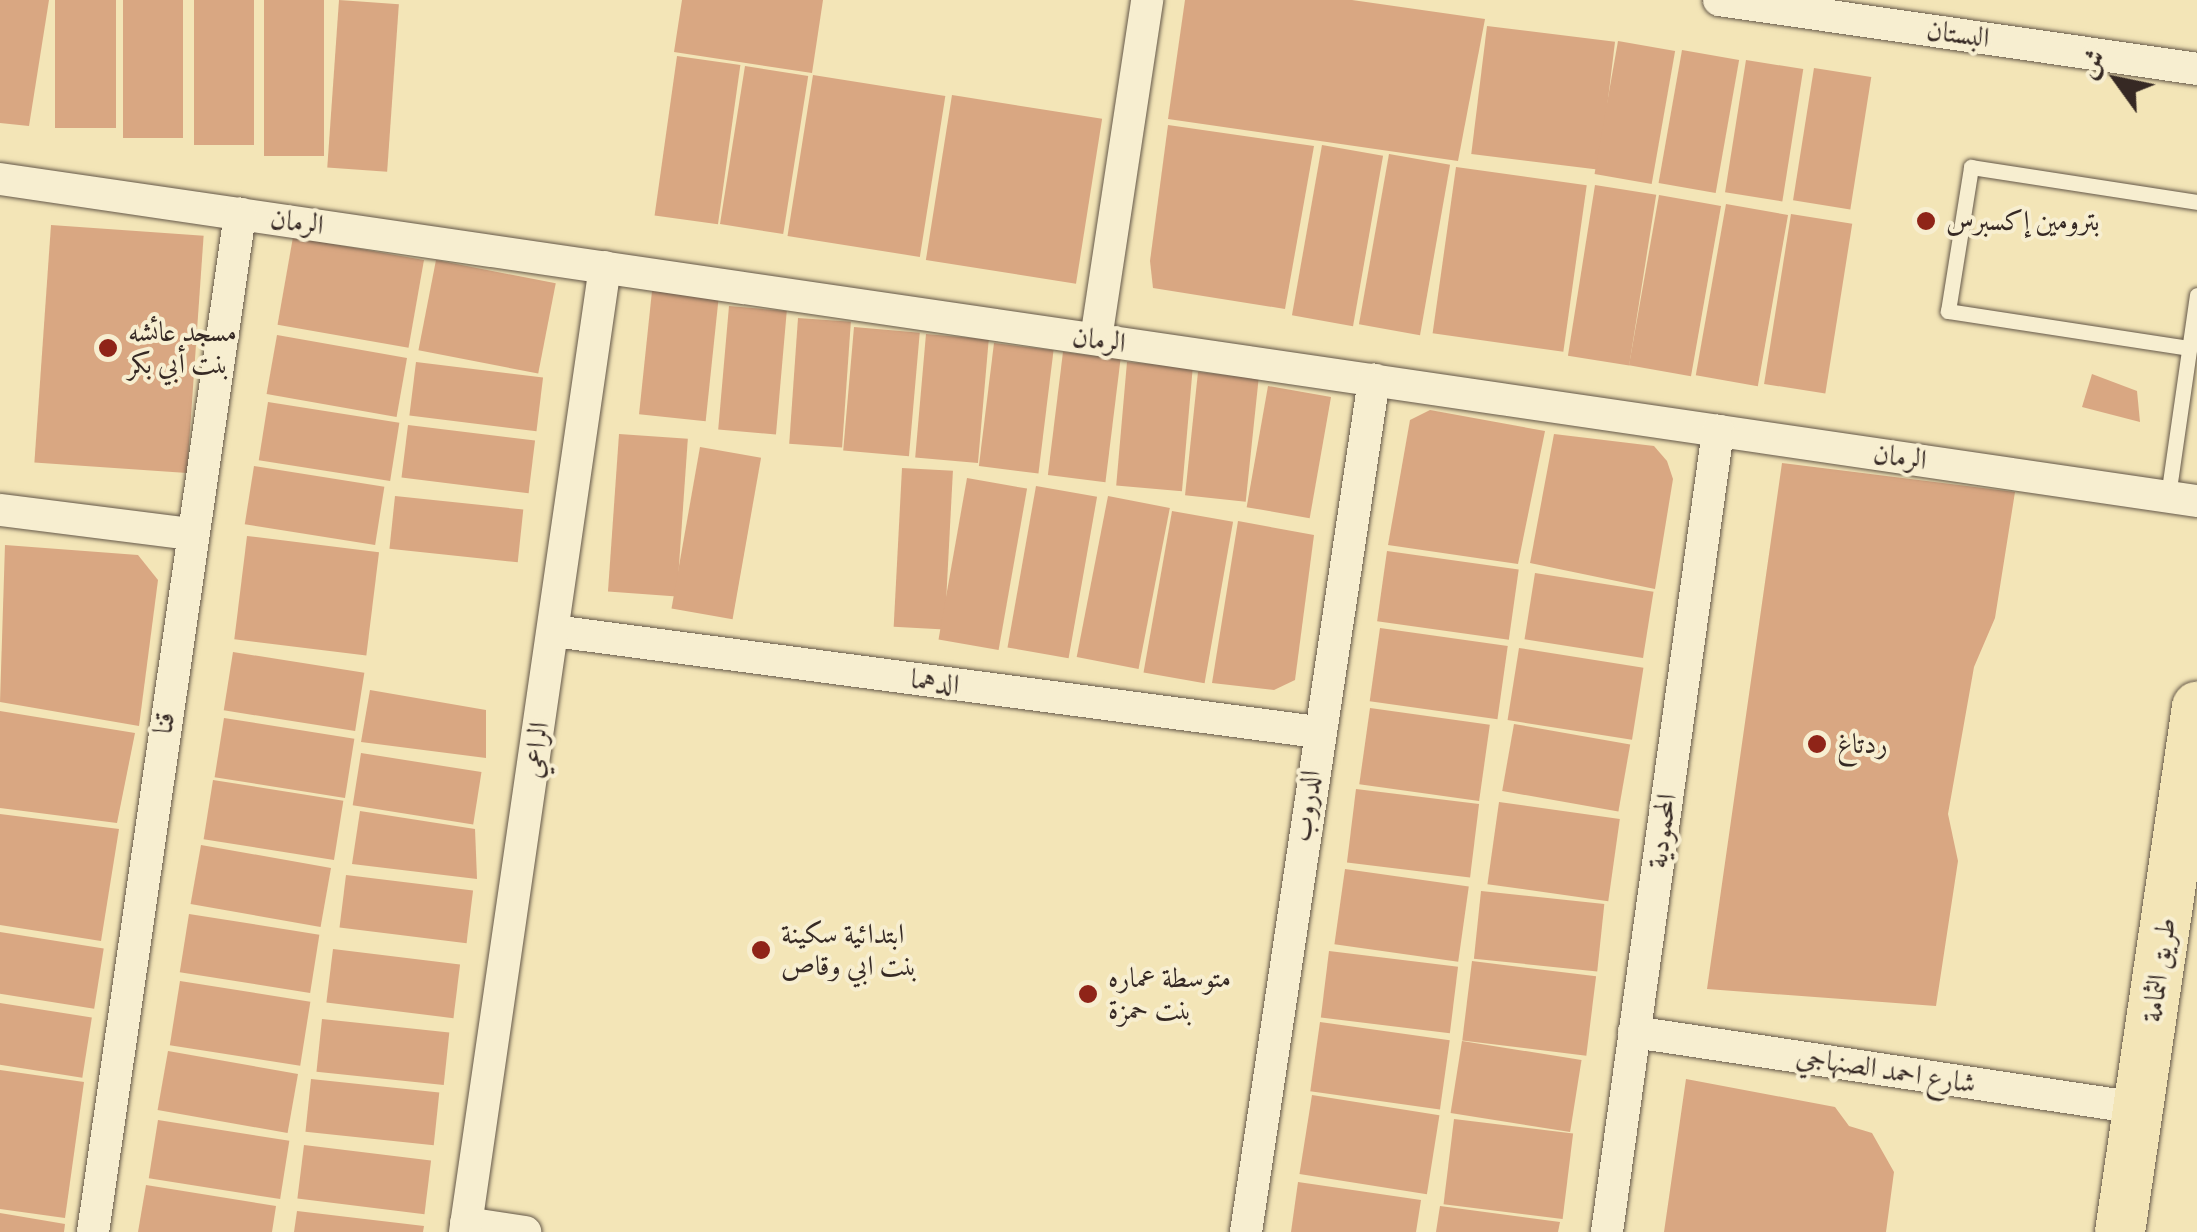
<!DOCTYPE html>
<html>
<head>
<meta charset="utf-8">
<style>
	body { margin:0 }
	#map { position:relative; width:2197px; height:1232px; overflow:hidden; background:#f3e5b7; font-family:"IM FELL Great Primer",Amiri,serif }
	div>[style] { position:absolute }
	[style*='--x'] { left:calc(var(--x)*1px); top:calc(var(--y)*1px); width:calc(var(--w)*1px); rotate:calc(var(--a)*1deg) }
	.building>* { inset:0; background:#d9a782; transform-origin:0 0 }
	.roads { filter:drop-shadow(0 0 2px #655849) drop-shadow(0 0 2px #655849) }
	.lane>* { height:15px; margin:-7.5px; padding:0 7.5px; transform-origin:7.5px; border-radius:7.5px; background:#f7eed0 }
	.street>* { height:32px; margin:-16px; padding:0 16px; transform-origin:16px; border-radius:16px; background:#f7eed0 }
	.primary>* { height:50px; margin:-25px; padding:0 25px; transform-origin:25px; border-radius:25px; background:#f3e5b7 }
	.dots>* { width:28px; height:28px; translate:-50% -50%; box-sizing:border-box; border:5px solid #f7eed0; border-radius:50% }
	span { translate:-50% -50%; white-space:nowrap; text-align:center; line-height:1.15; -webkit-text-stroke:8px #f7eed0; paint-order:stroke }
	.street-label { font-size:28px; color:#362924 }
	.poi-label { font-size:28px; color:#362924 }
	.left { translate:0 -50%; text-align:left }
	.north { position:absolute; left:2067px; top:30px; width:100px; height:100px; -webkit-text-stroke:8px #f7eed0; paint-order:stroke; rotate:303deg; font-size:28px; font-weight:700; line-height:40px; text-align:center; color:#362924 }
	.north::after { content:''; display:block; margin:auto; width:35px; height:45px; background:#362924; clip-path:polygon(50% 0,100% 100%,50% 72%,0 100%) }
</style>
</head>
<body>
<div id="map">
	<div class="building">
		<div style="clip-path:polygon(0 0,49px 0,29px 126px,0 123px)"></div>
		<div style="left:55px;top:0;width:61px;height:128px"></div>
		<div style="left:123px;top:0;width:60px;height:138px"></div>
		<div style="left:194px;top:0;width:60px;height:145px"></div>
		<div style="left:264px;top:0;width:60px;height:156px"></div>
		<div style="left:339px;top:0;width:60px;height:168px;rotate:4deg"></div>
		<div style="clip-path:polygon(682px 0,823px 0,812px 73px,674px 52px)"></div>
		<div style="clip-path:polygon(1185px 0,1352px 0,1485px 19px,1458px 161px,1168px 119px)"></div>
		<div style="left:1487px;top:26px;width:129px;height:129px;rotate:7deg"></div>
		<div style="left:1618px;top:41px;width:58px;height:135px;rotate:10deg"></div>
		<div style="left:1682px;top:50px;width:58px;height:135px;rotate:10deg"></div>
		<div style="left:677px;top:56px;width:64px;height:161px;rotate:8deg"></div>
		<div style="left:1746px;top:60px;width:58px;height:134px;rotate:9deg"></div>
		<div style="left:745px;top:66px;width:64px;height:160px;rotate:9deg"></div>
		<div style="left:1814px;top:68px;width:58px;height:134px;rotate:9deg"></div>
		<div style="left:813px;top:75px;width:134px;height:163px;rotate:9deg"></div>
		<div style="left:952px;top:95px;width:152px;height:167px;rotate:9deg"></div>
		<div style="clip-path:polygon(1168px 125px,1314px 146px,1285px 309px,1153px 288px,1150px 261px)"></div>
		<div style="left:1322px;top:145px;width:62px;height:173px;rotate:10deg"></div>
		<div style="left:1389px;top:154px;width:62px;height:173px;rotate:10deg"></div>
		<div style="left:1456px;top:167px;width:132px;height:168px;rotate:8deg"></div>
		<div style="left:1595px;top:185px;width:62px;height:173px;rotate:9deg"></div>
		<div style="left:1659px;top:195px;width:63px;height:173px;rotate:10deg"></div>
		<div style="left:1726px;top:204px;width:63px;height:174px;rotate:10deg"></div>
		<div style="left:1791px;top:214px;width:62px;height:172px;rotate:9deg"></div>
		<div style="left:51px;top:225px;width:153px;height:238px;rotate:4deg"></div>
		<div style="left:293px;top:237px;width:133px;height:89px;rotate:10deg"></div>
		<div style="left:436px;top:260px;width:122px;height:92px;rotate:11deg"></div>
		<div style="left:652px;top:291px;width:67px;height:124px;rotate:6deg"></div>
		<div style="left:729px;top:306px;width:58px;height:124px;rotate:5deg"></div>
		<div style="left:798px;top:318px;width:53px;height:126px;rotate:4deg"></div>
		<div style="left:854px;top:327px;width:66px;height:124px;rotate:5deg"></div>
		<div style="left:926px;top:334px;width:63px;height:124px;rotate:5deg"></div>
		<div style="left:277px;top:335px;width:132px;height:60px;rotate:10deg"></div>
		<div style="left:994px;top:343px;width:60px;height:124px;rotate:7deg"></div>
		<div style="left:1063px;top:352px;width:58px;height:124px;rotate:7deg"></div>
		<div style="left:416px;top:362px;width:128px;height:54px;rotate:7deg"></div>
		<div style="left:1127px;top:362px;width:66px;height:124px;rotate:5deg"></div>
		<div style="left:1198px;top:372px;width:61px;height:124px;rotate:6deg"></div>
		<div style="clip-path:polygon(2092px 374px,2137px 391px,2140px 422px,2082px 407px)"></div>
		<div style="left:1268px;top:386px;width:64px;height:123px;rotate:10deg"></div>
		<div style="left:268px;top:402px;width:133px;height:59px;rotate:9deg"></div>
		<div style="clip-path:polygon(1430px 410px,1545px 431px,1518px 564px,1388px 545px,1410px 420px)"></div>
		<div style="left:408px;top:425px;width:128px;height:53px;rotate:7deg"></div>
		<div style="left:619px;top:434px;width:69px;height:158px;rotate:4deg"></div>
		<div style="clip-path:polygon(1554px 434px,1654px 446px,1667px 461px,1673px 479px,1655px 589px,1530px 563px)"></div>
		<div style="left:700px;top:447px;width:62px;height:164px;rotate:10deg"></div>
		<div style="clip-path:polygon(1782px 463px,2015px 492px,1995px 618px,1974px 667px,1948px 814px,1958px 861px,1936px 1006px,1707px 989px)"></div>
		<div style="left:254px;top:466px;width:132px;height:59px;rotate:9deg"></div>
		<div style="left:902px;top:468px;width:51px;height:159px;rotate:3deg"></div>
		<div style="left:967px;top:478px;width:61px;height:164px;rotate:10deg"></div>
		<div style="left:1036px;top:486px;width:62px;height:164px;rotate:10deg"></div>
		<div style="left:395px;top:496px;width:129px;height:53px;rotate:6deg"></div>
		<div style="left:1108px;top:496px;width:63px;height:164px;rotate:11deg"></div>
		<div style="left:1172px;top:511px;width:62px;height:164px;rotate:10deg"></div>
		<div style="clip-path:polygon(1238px 521px,1314px 535px,1295px 680px,1274px 690px,1212px 683px)"></div>
		<div style="left:247px;top:536px;width:133px;height:104px;rotate:7deg"></div>
		<div style="clip-path:polygon(5px 545px,138px 555px,158px 580px,139px 726px,0 702px)"></div>
		<div style="left:1387px;top:551px;width:133px;height:71px;rotate:8deg"></div>
		<div style="left:1535px;top:573px;width:120px;height:67px;rotate:9deg"></div>
		<div style="left:1380px;top:628px;width:129px;height:74px;rotate:8deg"></div>
		<div style="left:1519px;top:648px;width:126px;height:73px;rotate:9deg"></div>
		<div style="left:233px;top:652px;width:133px;height:59px;rotate:9deg"></div>
		<div style="clip-path:polygon(370px 690px,486px 710px,486px 758px,361px 742px)"></div>
		<div style="left:1370px;top:708px;width:121px;height:77px;rotate:8deg"></div>
		<div style="clip-path:polygon(0 711px,135px 733px,117px 823px,0 808px)"></div>
		<div style="left:224px;top:718px;width:132px;height:60px;rotate:9deg"></div>
		<div style="left:1514px;top:724px;width:118px;height:68px;rotate:10deg"></div>
		<div style="left:361px;top:753px;width:122px;height:53px;rotate:9deg"></div>
		<div style="left:213px;top:780px;width:132px;height:60px;rotate:9deg"></div>
		<div style="left:1356px;top:789px;width:124px;height:74px;rotate:7deg"></div>
		<div style="left:1499px;top:802px;width:122px;height:83px;rotate:8deg"></div>
		<div style="clip-path:polygon(360px 811px,475px 829px,477px 879px,352px 864px)"></div>
		<div style="clip-path:polygon(0 814px,119px 829px,101px 941px,0 925px)"></div>
		<div style="left:201px;top:845px;width:132px;height:60px;rotate:10deg"></div>
		<div style="left:1345px;top:869px;width:125px;height:76px;rotate:8deg"></div>
		<div style="left:346px;top:875px;width:128px;height:53px;rotate:7deg"></div>
		<div style="left:1481px;top:891px;width:124px;height:68px;rotate:6deg"></div>
		<div style="left:189px;top:914px;width:132px;height:59px;rotate:9deg"></div>
		<div style="left:0;top:932px;width:105px;height:61px;rotate:9deg"></div>
		<div style="left:333px;top:949px;width:128px;height:54px;rotate:7deg"></div>
		<div style="left:1329px;top:951px;width:130px;height:67px;rotate:7deg"></div>
		<div style="left:1472px;top:961px;width:125px;height:80px;rotate:7deg"></div>
		<div style="left:180px;top:981px;width:132px;height:65px;rotate:9deg"></div>
		<div style="left:0;top:1003px;width:93px;height:61px;rotate:9deg"></div>
		<div style="left:322px;top:1019px;width:128px;height:53px;rotate:6deg"></div>
		<div style="left:1320px;top:1022px;width:131px;height:70px;rotate:8deg"></div>
		<div style="left:1462px;top:1041px;width:121px;height:73px;rotate:9deg"></div>
		<div style="left:168px;top:1051px;width:132px;height:60px;rotate:10deg"></div>
		<div style="clip-path:polygon(0 1070px,84px 1082px,65px 1218px,0 1209px)"></div>
		<div style="left:311px;top:1079px;width:129px;height:53px;rotate:6deg"></div>
		<div style="clip-path:polygon(1686px 1079px,1835px 1107px,1849px 1126px,1872px 1133px,1894px 1172px,1886px 1232px,1664px 1232px)"></div>
		<div style="left:1312px;top:1095px;width:129px;height:80px;rotate:9deg"></div>
		<div style="left:1454px;top:1119px;width:120px;height:86px;rotate:7deg"></div>
		<div style="left:158px;top:1120px;width:133px;height:59px;rotate:9deg"></div>
		<div style="left:304px;top:1145px;width:128px;height:54px;rotate:7deg"></div>
		<div style="clip-path:polygon(1298px 1182px,1421px 1200px,1416px 1232px,1291px 1232px)"></div>
		<div style="clip-path:polygon(146px 1185px,276px 1206px,272px 1232px,138px 1232px)"></div>
		<div style="clip-path:polygon(1440px 1206px,1560px 1222px,1558px 1232px,1436px 1232px)"></div>
		<div style="clip-path:polygon(297px 1211px,424px 1226px,423px 1232px,294px 1232px)"></div>
		<div style="clip-path:polygon(0 1213px,65px 1224px,64px 1232px,0 1232px)"></div>
	</div>
	<div class="roads">
		<div class="lane">
			<div style="--x:2189;--y:348;--w:244;--a:-171.3"></div>
			<div style="--x:1948;--y:311;--w:146;--a:-80.9"></div>
			<div style="--x:1971;--y:167;--w:229;--a:8.8"></div>
			<div style="--x:2168;--y:496;--w:203;--a:-81.8"></div>
		</div>
		<div class="street">
			<div style="--x:1719;--y:0;--w:483;--a:8.2"></div>
			<div style="--x:0;--y:179;--w:2220;--a:8.34"></div>
			<div style="--x:1096;--y:339;--w:343;--a:-81.4"></div>
			<div style="--x:0;--y:510;--w:193;--a:7.2"></div>
			<div style="--x:554;--y:631;--w:770;--a:7.54"></div>
			<div style="--x:1634;--y:1032;--w:510;--a:8.58"></div>
			<div style="--x:466;--y:1223;--w:60;--a:8.7"></div>
			<div style="--x:93;--y:1232;--w:1029;--a:-81.78"></div>
			<div style="--x:465;--y:1232;--w:975;--a:-81.75"></div>
			<div style="--x:1246;--y:1232;--w:862;--a:-81.46"></div>
			<div style="--x:1607;--y:1232;--w:809;--a:-82.11"></div>
		</div>
		<div class="primary">
			<div style="--x:2120;--y:1232;--w:531;--a:-81.66"></div>
		</div>
	</div>
	<div class="dots">
		<div style="left:1926px;top:221px;background:#8f2418"></div>
		<div style="left:108px;top:348px;background:#8f2418"></div>
		<div style="left:1817px;top:744px;background:#8f2418"></div>
		<div style="left:761px;top:950px;background:#8f2418"></div>
		<div style="left:1088px;top:994px;background:#8f2418"></div>
	</div>
	<div class="street-label">
		<span style="left:1958px;top:34px;rotate:8deg">البستان</span>
		<span style="left:297px;top:222px;rotate:8deg">الرمان</span>
		<span style="left:1099px;top:340px;rotate:8deg">الرمان</span>
		<span style="left:1900px;top:457px;rotate:8deg">الرمان</span>
		<span style="left:935px;top:682px;rotate:8deg">الدهما</span>
		<span style="left:164px;top:723px;rotate:-82deg">قنا</span>
		<span style="left:536px;top:750px;rotate:-82deg">الراعي</span>
		<span style="left:1306px;top:806px;rotate:-82deg">الدروب</span>
		<span style="left:1662px;top:831px;rotate:-82deg">المحمودية</span>
		<span style="left:2159px;top:970px;rotate:-82deg">طريق الثمامة</span>
		<span style="left:1886px;top:1070px;rotate:9deg">شارع احمد الصنهاجي</span>
	</div>
	<div class="poi-label">
		<span class="left" style="left:1946px;top:221px">بترومين إكسبرس</span>
		<span class="left" style="left:128px;top:348px">مسجد عائشه<br>بنت أبي بكر</span>
		<span class="left" style="left:1837px;top:744px">ردتاغ</span>
		<span class="left" style="left:781px;top:950px">ابتدائية سكينة<br>بنت ابي وقاص</span>
		<span class="left" style="left:1108px;top:994px">متوسطة عماره<br>بنت حمزة</span>
	</div>
	<div class="north">ش</div>
</div>
</body>
</html>
